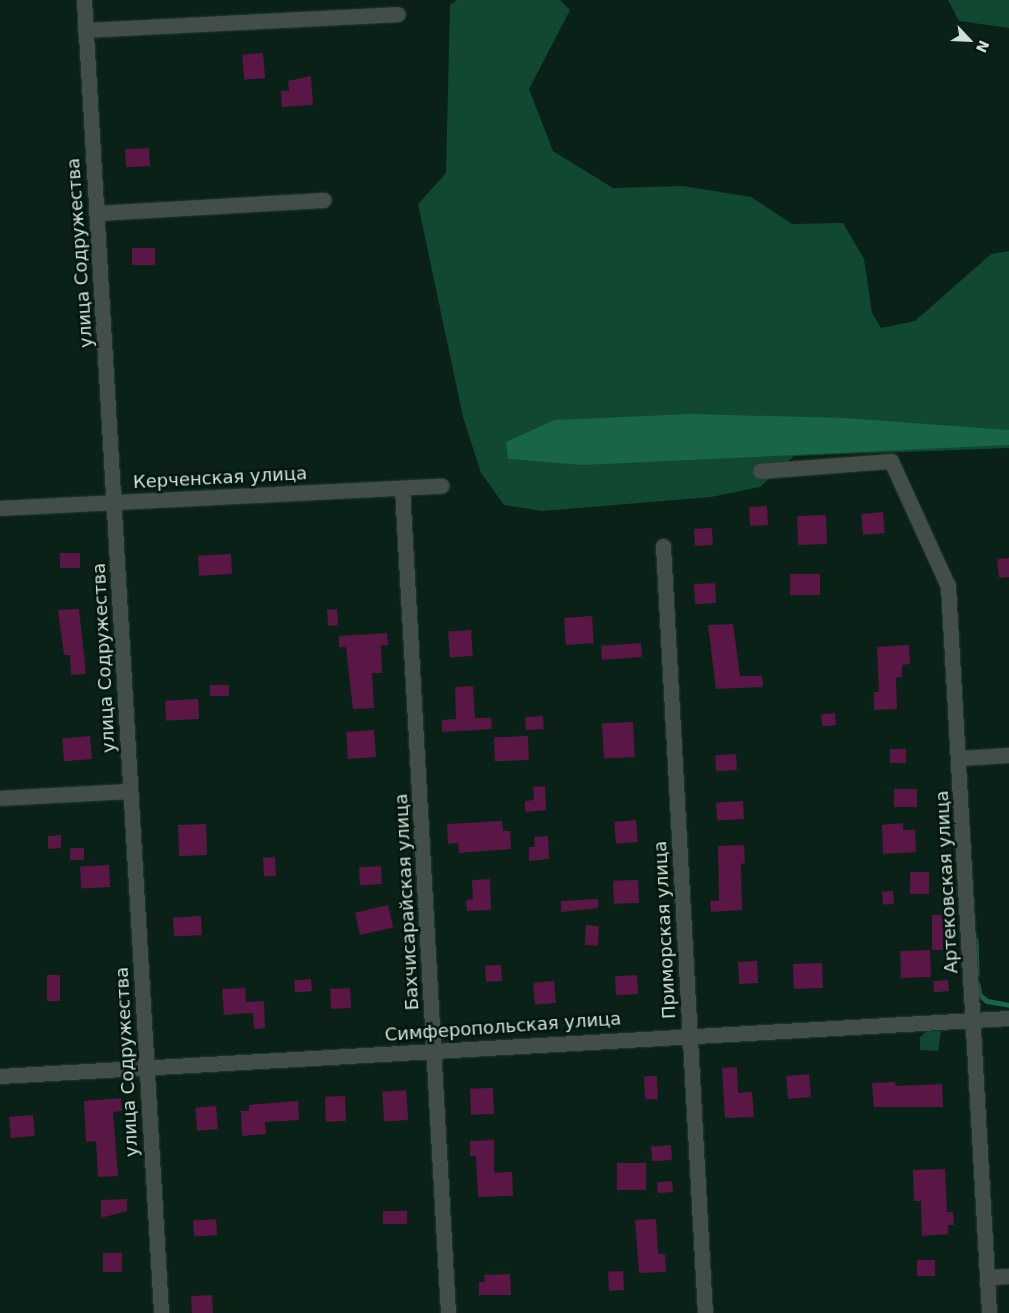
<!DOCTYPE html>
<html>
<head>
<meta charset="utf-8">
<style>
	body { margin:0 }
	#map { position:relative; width:1009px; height:1313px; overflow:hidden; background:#092116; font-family:"DejaVu Sans",sans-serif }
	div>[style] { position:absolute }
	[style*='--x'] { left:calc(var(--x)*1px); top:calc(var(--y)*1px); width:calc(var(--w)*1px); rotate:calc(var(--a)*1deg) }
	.green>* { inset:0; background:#114831 }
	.water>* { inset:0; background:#186547 }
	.stream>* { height:4.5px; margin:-2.25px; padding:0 2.25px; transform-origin:2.25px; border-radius:2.25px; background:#186547 }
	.building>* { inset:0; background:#5a1745; transform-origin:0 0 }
	.roads { filter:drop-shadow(0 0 1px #253c31) drop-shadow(0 0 1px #253c31) }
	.minor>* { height:15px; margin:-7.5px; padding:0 7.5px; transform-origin:7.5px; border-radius:7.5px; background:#434e48 }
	span { translate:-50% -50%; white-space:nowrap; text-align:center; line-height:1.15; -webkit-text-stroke:5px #02170d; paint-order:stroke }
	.street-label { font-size:18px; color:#d2e0d8 }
	.north { position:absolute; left:944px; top:15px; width:50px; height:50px; -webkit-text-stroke:4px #02170d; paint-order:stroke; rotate:115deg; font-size:14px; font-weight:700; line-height:20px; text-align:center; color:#d2e0d8 }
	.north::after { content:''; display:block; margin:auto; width:18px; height:22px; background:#d2e0d8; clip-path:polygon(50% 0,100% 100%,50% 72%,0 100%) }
</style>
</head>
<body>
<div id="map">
	<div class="green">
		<div style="clip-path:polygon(457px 0,560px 0,570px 10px,529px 89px,553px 151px,613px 188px,683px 186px,751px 197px,792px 224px,843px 223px,864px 259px,872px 313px,881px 328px,915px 321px,991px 254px,1009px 251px,1009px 448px,794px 456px,760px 487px,711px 497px,542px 511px,504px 505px,481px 473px,463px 417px,418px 204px,446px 173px,450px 5px)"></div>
		<div style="clip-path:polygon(948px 0,1009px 0,1009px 28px,959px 21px)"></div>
		<div style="clip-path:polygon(927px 1031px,941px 1031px,938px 1051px,920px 1050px,920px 1037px)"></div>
	</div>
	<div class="water">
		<div style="clip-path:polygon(690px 414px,845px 418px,1009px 430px,1009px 445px,583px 465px,508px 459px,506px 442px,555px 420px)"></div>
	</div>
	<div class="stream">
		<div style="--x:976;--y:940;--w:33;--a:88"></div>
		<div style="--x:978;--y:984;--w:11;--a:80"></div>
		<div style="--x:980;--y:995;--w:9;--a:41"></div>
		<div style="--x:987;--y:1001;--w:22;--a:10"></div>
	</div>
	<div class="building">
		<div style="left:263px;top:53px;width:25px;height:21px;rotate:85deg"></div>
		<div style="clip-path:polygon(311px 76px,313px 105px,282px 107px,281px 91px,289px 91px,288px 81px)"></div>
		<div style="left:149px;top:148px;width:18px;height:24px;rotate:87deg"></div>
		<div style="left:155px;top:248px;width:17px;height:23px;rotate:90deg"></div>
		<div style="left:767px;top:506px;width:19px;height:18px;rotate:87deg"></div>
		<div style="left:883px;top:512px;width:21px;height:22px;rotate:85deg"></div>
		<div style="left:826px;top:515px;width:29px;height:29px;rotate:88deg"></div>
		<div style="left:712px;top:528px;width:17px;height:18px;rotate:87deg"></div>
		<div style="left:80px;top:553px;width:15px;height:20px;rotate:90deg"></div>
		<div style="left:231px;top:554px;width:20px;height:33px;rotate:87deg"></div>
		<div style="clip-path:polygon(1009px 558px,1009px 577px,999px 578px,997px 559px)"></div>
		<div style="left:820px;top:574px;width:21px;height:30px;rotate:90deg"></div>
		<div style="left:715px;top:583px;width:20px;height:21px;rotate:87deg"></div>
		<div style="clip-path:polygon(79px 609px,86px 674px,71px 675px,70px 655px,64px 655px,58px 610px)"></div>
		<div style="left:337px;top:609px;width:16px;height:10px;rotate:86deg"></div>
		<div style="left:592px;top:616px;width:27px;height:28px;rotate:86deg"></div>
		<div style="clip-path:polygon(733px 624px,740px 676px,762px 676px,763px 687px,716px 689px,708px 625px)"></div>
		<div style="left:471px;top:630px;width:26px;height:23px;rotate:86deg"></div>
		<div style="clip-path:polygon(387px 633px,388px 645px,381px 645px,382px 673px,372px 673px,374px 708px,353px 709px,346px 647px,339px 647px,339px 636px)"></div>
		<div style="left:641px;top:643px;width:14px;height:40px;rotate:86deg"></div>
		<div style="clip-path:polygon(909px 645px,910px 664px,902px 665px,902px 677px,896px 678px,897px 709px,874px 710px,874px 692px,879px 692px,877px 647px)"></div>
		<div style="left:229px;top:685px;width:11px;height:19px;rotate:90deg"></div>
		<div style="clip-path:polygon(473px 686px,475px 718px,491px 718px,492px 729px,442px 732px,442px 720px,456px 719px,455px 687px)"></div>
		<div style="left:198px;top:699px;width:20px;height:33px;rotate:87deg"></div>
		<div style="left:835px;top:713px;width:12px;height:14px;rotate:85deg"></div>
		<div style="left:543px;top:716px;width:13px;height:18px;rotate:86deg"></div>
		<div style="left:633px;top:722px;width:35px;height:31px;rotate:87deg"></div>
		<div style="left:374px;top:730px;width:27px;height:28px;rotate:86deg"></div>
		<div style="left:90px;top:736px;width:23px;height:28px;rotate:85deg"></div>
		<div style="left:528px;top:736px;width:24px;height:34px;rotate:88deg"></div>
		<div style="left:890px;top:749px;width:16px;height:14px"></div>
		<div style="left:736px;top:754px;width:16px;height:21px;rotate:86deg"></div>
		<div style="clip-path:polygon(545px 786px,546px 810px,525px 812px,525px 801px,534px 800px,533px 787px)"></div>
		<div style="left:917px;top:789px;width:18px;height:23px;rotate:90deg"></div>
		<div style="left:743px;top:801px;width:18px;height:27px;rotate:87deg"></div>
		<div style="left:636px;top:820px;width:22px;height:22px;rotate:85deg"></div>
		<div style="clip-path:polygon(502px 821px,503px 831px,510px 831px,511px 849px,459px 853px,458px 843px,448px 844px,447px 824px)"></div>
		<div style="clip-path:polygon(903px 823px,903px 830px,915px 830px,916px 852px,883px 854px,882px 825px)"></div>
		<div style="left:206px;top:824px;width:31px;height:28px;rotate:88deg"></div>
		<div style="clip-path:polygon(61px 835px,61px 848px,48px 849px,48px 836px)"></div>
		<div style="clip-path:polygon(548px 836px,549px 859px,529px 861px,529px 847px,535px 847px,534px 837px)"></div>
		<div style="clip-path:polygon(744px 845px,745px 863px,741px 864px,742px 910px,711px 912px,710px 901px,719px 901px,718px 846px)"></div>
		<div style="left:70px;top:848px;width:14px;height:12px"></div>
		<div style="left:275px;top:857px;width:19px;height:12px;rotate:87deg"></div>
		<div style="left:109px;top:865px;width:22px;height:29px;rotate:87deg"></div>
		<div style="left:381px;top:866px;width:18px;height:22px;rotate:87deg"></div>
		<div style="left:910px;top:872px;width:19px;height:22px"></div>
		<div style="clip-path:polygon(490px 879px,491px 910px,467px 911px,466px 900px,473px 899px,472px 880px)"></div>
		<div style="left:638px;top:880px;width:23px;height:25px;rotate:88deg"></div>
		<div style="left:893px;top:891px;width:13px;height:11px;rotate:86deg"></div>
		<div style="clip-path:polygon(598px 899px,598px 908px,561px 912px,561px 901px)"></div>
		<div style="left:388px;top:905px;width:23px;height:34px;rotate:77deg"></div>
		<div style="left:932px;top:915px;width:11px;height:35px"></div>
		<div style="left:201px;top:916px;width:19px;height:28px;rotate:87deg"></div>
		<div style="left:586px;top:925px;width:13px;height:20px;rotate:4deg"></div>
		<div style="left:930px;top:950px;width:27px;height:30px;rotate:88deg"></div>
		<div style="left:757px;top:961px;width:22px;height:19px;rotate:87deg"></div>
		<div style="left:822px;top:963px;width:25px;height:29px;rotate:88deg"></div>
		<div style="left:501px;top:965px;width:16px;height:16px;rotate:86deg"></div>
		<div style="left:47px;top:975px;width:13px;height:26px"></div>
		<div style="left:637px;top:975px;width:19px;height:22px;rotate:87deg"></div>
		<div style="left:311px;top:979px;width:12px;height:17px;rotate:85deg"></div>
		<div style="left:948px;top:980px;width:11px;height:15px;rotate:85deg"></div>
		<div style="left:554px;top:981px;width:22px;height:21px;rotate:85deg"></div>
		<div style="clip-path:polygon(245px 988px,246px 1002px,264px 1001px,265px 1028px,254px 1029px,253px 1013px,224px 1015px,222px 989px)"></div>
		<div style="left:350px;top:988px;width:20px;height:20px;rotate:87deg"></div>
		<div style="clip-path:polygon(737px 1067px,738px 1093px,752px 1092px,754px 1117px,725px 1118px,722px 1068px)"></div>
		<div style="left:809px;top:1074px;width:23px;height:23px;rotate:85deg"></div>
		<div style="left:657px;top:1076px;width:23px;height:13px;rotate:88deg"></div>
		<div style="clip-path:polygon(895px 1082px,896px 1086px,942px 1084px,943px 1107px,874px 1107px,872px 1083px)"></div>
		<div style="left:493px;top:1088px;width:26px;height:23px;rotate:88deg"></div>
		<div style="left:406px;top:1090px;width:30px;height:24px;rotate:86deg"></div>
		<div style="left:345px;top:1096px;width:25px;height:20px;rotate:88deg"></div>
		<div style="clip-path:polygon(121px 1098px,122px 1111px,113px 1112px,118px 1176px,98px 1177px,96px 1141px,86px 1142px,84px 1101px)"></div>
		<div style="clip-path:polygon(298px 1101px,299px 1120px,265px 1122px,266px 1134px,242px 1136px,241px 1111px,249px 1111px,249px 1105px)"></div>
		<div style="left:216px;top:1106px;width:23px;height:21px;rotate:85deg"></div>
		<div style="left:33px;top:1115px;width:21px;height:24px;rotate:85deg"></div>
		<div style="clip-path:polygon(494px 1140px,494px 1173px,512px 1172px,513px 1196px,478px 1197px,476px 1156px,470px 1156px,470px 1141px)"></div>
		<div style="left:671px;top:1145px;width:15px;height:20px;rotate:86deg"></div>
		<div style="left:646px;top:1163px;width:27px;height:29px;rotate:90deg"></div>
		<div style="clip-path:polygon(945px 1169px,947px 1212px,953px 1212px,954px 1225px,948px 1225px,948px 1234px,922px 1236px,921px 1201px,914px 1201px,913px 1170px)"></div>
		<div style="left:672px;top:1181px;width:11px;height:15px;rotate:85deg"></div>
		<div style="clip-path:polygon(127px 1199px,127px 1211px,101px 1218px,101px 1200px)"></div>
		<div style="left:407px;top:1211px;width:13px;height:24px;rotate:90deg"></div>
		<div style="left:216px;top:1219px;width:16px;height:23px;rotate:86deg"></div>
		<div style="clip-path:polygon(656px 1219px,658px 1254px,665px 1254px,666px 1272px,639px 1273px,635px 1220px)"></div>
		<div style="left:122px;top:1253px;width:19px;height:19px;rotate:90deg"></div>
		<div style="left:935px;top:1260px;width:16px;height:18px;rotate:90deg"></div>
		<div style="left:623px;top:1271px;width:19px;height:15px;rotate:87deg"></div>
		<div style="clip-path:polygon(510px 1274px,511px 1295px,479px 1295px,479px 1282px,485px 1282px,484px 1275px)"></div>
		<div style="left:212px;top:1295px;width:18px;height:21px;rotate:87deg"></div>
	</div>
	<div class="roads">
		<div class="minor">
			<div style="--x:84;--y:0;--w:1315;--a:86.64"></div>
			<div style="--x:85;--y:30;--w:313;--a:-2.9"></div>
			<div style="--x:96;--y:213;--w:228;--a:-3.3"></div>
			<div style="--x:760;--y:471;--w:131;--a:-4.4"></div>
			<div style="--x:891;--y:461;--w:137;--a:65.5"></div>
			<div style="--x:948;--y:586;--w:728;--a:86.77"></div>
			<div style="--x:402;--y:488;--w:826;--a:86.81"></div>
			<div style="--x:0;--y:508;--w:442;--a:-2.9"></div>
			<div style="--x:663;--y:546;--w:768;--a:86.87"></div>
			<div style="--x:959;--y:758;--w:50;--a:-3.4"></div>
			<div style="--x:0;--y:798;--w:130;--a:-3.1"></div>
			<div style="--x:0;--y:1076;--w:1011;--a:-3.29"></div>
			<div style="--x:988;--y:1277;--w:21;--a:-3"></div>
		</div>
	</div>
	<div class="street-label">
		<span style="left:80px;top:253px;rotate:-94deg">улица Содружества</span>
		<span style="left:220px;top:478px;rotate:-3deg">Керченская улица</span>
		<span style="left:104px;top:658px;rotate:-93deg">улица Содружества</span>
		<span style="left:947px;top:882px;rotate:-93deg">Артековская улица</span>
		<span style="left:407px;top:902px;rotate:-93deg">Бахчисарайская улица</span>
		<span style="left:665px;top:930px;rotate:-93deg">Приморская улица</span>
		<span style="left:503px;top:1027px;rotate:-4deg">Симферопольская улица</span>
		<span style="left:127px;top:1062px;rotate:-93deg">улица Содружества</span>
	</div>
	<div class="north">N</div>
</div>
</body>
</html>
